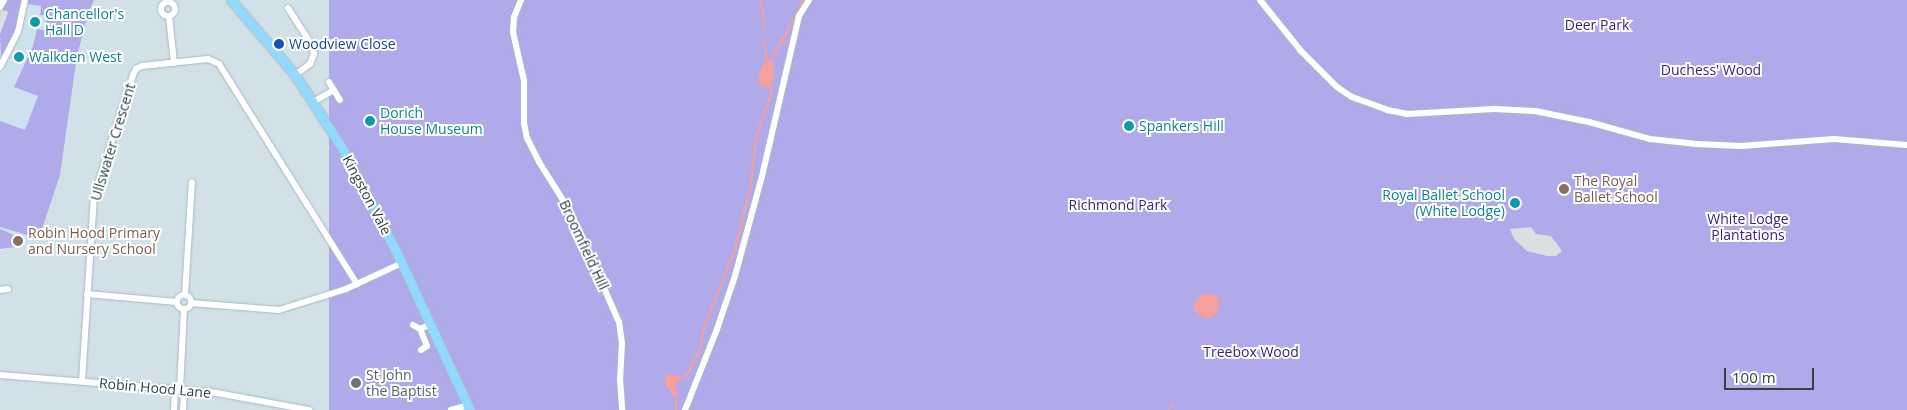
<!DOCTYPE html>
<html>
<head>
<meta charset="utf-8">
<style>
	body { margin:0 }
	#map { position:relative; width:1907px; height:410px; overflow:hidden; background:#e4eef3; font-family:"Open Sans",sans-serif }
	div>[style] { position:absolute }
	[style*='--x'] { left:calc(var(--x)*1px); top:calc(var(--y)*1px); width:calc(var(--w)*1px); rotate:calc(var(--a)*1deg) }
	.residential>* { inset:0; background:#d2e1e8 }
	.education>* { inset:0; background:#cde2ee }
	.green>* { inset:0; background:#b0aaeb; transform-origin:0 0 }
	.parking>* { inset:0; background:#dadfe1 }
	.water>* { inset:0; background:#f5a09c }
	.stream>* { height:2px; margin:-1px; padding:0 1px; transform-origin:1px; border-radius:1px; background:#f5a09c }
	.roads { filter:drop-shadow(0 0 1px #a9bac2) drop-shadow(0 0 1px #a9bac2) }
	.minor>* { height:6px; margin:-3px; padding:0 3px; transform-origin:3px; border-radius:3px; background:#fff }
	.minor>.ring { margin:-3px; padding:0; box-sizing:content-box; background:none; border:6px solid #fff; border-radius:50% }
	.major>* { height:9px; margin:-4.5px; padding:0 4.5px; transform-origin:4.5px; border-radius:4.5px; background:#92d8ff }
	.dots>* { width:14px; height:14px; translate:-50% -50%; box-sizing:border-box; border:2px solid #fff; border-radius:50% }
	span { translate:-50% -50%; white-space:nowrap; text-align:center; line-height:1.15; -webkit-text-stroke:4px #fff; paint-order:stroke }
	.culture-label { font-size:14px; color:#0d838f }
	.left { translate:0 -50%; text-align:left }
	.right { translate:-100% -50%; text-align:right }
	.park-label { font-size:14px; color:#3a237b }
	.transit-label { font-size:14px; color:#164399 }
	.street-label { font-size:14px; color:#344146 }
	.education-label { font-size:14px; color:#785e54 }
	.worship-label { font-size:14px; color:#5b616d }
	.scale { position:absolute; left:1724px; top:368px; width:90px; height:22px; box-sizing:border-box; border:2px solid #344146; border-top:0; padding-left:6px; font-size:15px; line-height:18px; white-space:nowrap; color:#344146; -webkit-text-stroke:4px #fff; paint-order:stroke }
</style>
</head>
<body>
<div id="map">
	<div class="residential">
		<div style="clip-path:polygon(94px 0,329px 0,521px 410px,0 410px,0 250px,36px 244px,34px 237px,42px 229px,60px 175px,77px 56px,87px 17px)"></div>
	</div>
	<div class="education">
		<div style="clip-path:polygon(0 0,94px 0,87px 17px,77px 56px,60px 175px,42px 229px,34px 237px,36px 244px,0 249px)"></div>
	</div>
	<div class="green">
		<div style="clip-path:polygon(6px 0,23px 0,17px 29px,1px 59px,0 34px,8px 12px,1px 9px)"></div>
		<div style="clip-path:polygon(28px 0,94px 0,87px 17px,77px 56px,60px 175px,42px 229px,34px 237px,0 227px,0 121px,25px 130px,38px 96px,14px 87px,33px 46px,37px 29px,45px 30px,47px 16px,40px 15px,41px 6px,27px 4px)"></div>
		<div style="left:329px;top:0;width:1578px;height:453px"></div>
		<div style="clip-path:polygon(0 229px,16px 236px,17px 247px,0 249px)"></div>
	</div>
	<div class="parking">
		<div style="clip-path:polygon(1px 9px,8px 12px,0 34px,0 13px)"></div>
		<div style="clip-path:polygon(1531px 227px,1536px 234px,1551px 236px,1562px 251px,1556px 256px,1547px 256px,1527px 251px,1514px 239px,1510px 229px)"></div>
	</div>
	<div class="water">
		<div style="clip-path:polygon(765px 61px,773px 62px,774px 79px,771px 86px,763px 88px,759px 84px,759px 73px)"></div>
		<div style="clip-path:polygon(1206px 293px,1217px 296px,1220px 305px,1216px 314px,1208px 319px,1199px 315px,1193px 308px,1199px 296px)"></div>
		<div style="clip-path:polygon(671px 374px,682px 377px,676px 384px,677px 395px,674px 396px,665px 384px,666px 376px)"></div>
	</div>
	<div class="stream">
		<div style="--x:761;--y:0;--w:29;--a:82"></div>
		<div style="--x:764;--y:40;--w:22;--a:82"></div>
		<div style="--x:782;--y:43;--w:10;--a:-24"></div>
		<div style="--x:770;--y:62;--w:51;--a:-60.9"></div>
		<div style="--x:795;--y:17;--w:18;--a:-68"></div>
		<div style="--x:682;--y:377;--w:5;--a:-22"></div>
		<div style="--x:687;--y:375;--w:30;--a:-63"></div>
		<div style="--x:701;--y:348;--w:18;--a:-84"></div>
		<div style="--x:703;--y:330;--w:83;--a:-68.1"></div>
		<div style="--x:734;--y:253;--w:70;--a:-76"></div>
		<div style="--x:751;--y:185;--w:49;--a:-84.2"></div>
		<div style="--x:756;--y:136;--w:40;--a:-69.8"></div>
		<div style="--x:770;--y:98;--w:12;--a:-85"></div>
		<div style="--x:676;--y:410;--w:15;--a:-90"></div>
		<div style="--x:1169;--y:410;--w:7;--a:-56"></div>
	</div>
	<div class="roads">
		<div class="minor">
			<div style="--x:521;--y:0;--w:18;--a:112"></div>
			<div style="--x:514;--y:17;--w:15;--a:94"></div>
			<div style="--x:513;--y:32;--w:50;--a:77.3"></div>
			<div style="--x:524;--y:81;--w:42;--a:90"></div>
			<div style="--x:524;--y:123;--w:15;--a:79"></div>
			<div style="--x:527;--y:138;--w:27;--a:63"></div>
			<div style="--x:539;--y:162;--w:58;--a:57.7"></div>
			<div style="--x:570;--y:211;--w:121;--a:66.2"></div>
			<div style="--x:619;--y:322;--w:21;--a:82"></div>
			<div style="--x:622;--y:343;--w:35;--a:93"></div>
			<div style="--x:620;--y:378;--w:32;--a:86"></div>
			<div style="--x:1260;--y:0;--w:65;--a:51.2"></div>
			<div style="--x:1301;--y:51;--w:51;--a:45"></div>
			<div style="--x:1337;--y:87;--w:18;--a:34"></div>
			<div style="--x:1352;--y:97;--w:37;--a:20"></div>
			<div style="--x:1387;--y:110;--w:20;--a:11"></div>
			<div style="--x:1407;--y:114;--w:87;--a:-3.3"></div>
			<div style="--x:1494;--y:109;--w:41;--a:2.8"></div>
			<div style="--x:1535;--y:111;--w:55;--a:11.5"></div>
			<div style="--x:1589;--y:122;--w:63;--a:15.6"></div>
			<div style="--x:1650;--y:139;--w:47;--a:6.1"></div>
			<div style="--x:1697;--y:144;--w:44;--a:2.6"></div>
			<div style="--x:1741;--y:146;--w:93;--a:-4.3"></div>
			<div style="--x:1834;--y:139;--w:73;--a:4.7"></div>
			<div class="ring" style="left:161px;top:2px;width:8px;height:8px"></div>
			<div style="--x:0;--y:7;--w:8;--a:-60"></div>
			<div style="--x:288;--y:8;--w:43;--a:57.4"></div>
			<div style="--x:311;--y:44;--w:10;--a:73"></div>
			<div style="--x:314;--y:54;--w:11;--a:112"></div>
			<div style="--x:310;--y:64;--w:19;--a:144"></div>
			<div style="--x:169;--y:16;--w:47;--a:83.9"></div>
			<div style="--x:0;--y:67;--w:39;--a:-63"></div>
			<div style="--x:18;--y:32;--w:33;--a:-78"></div>
			<div style="--x:329;--y:82;--w:21;--a:59"></div>
			<div style="--x:313;--y:102;--w:24;--a:-30"></div>
			<div style="--x:0;--y:290;--w:8;--a:-7"></div>
			<div style="--x:87;--y:294;--w:90;--a:5.1"></div>
			<div class="ring" style="left:177px;top:295px;width:8px;height:8px"></div>
			<div style="--x:185;--y:295;--w:113;--a:-86.5"></div>
			<div style="--x:191;--y:303;--w:88;--a:4.5"></div>
			<div style="--x:279;--y:310;--w:70;--a:-17.4"></div>
			<div style="--x:346;--y:289;--w:62;--a:-24.9"></div>
			<div style="--x:413;--y:325;--w:8;--a:30"></div>
			<div style="--x:421;--y:350;--w:7;--a:-34"></div>
			<div style="--x:427;--y:346;--w:18;--a:-112"></div>
			<div style="--x:420;--y:329;--w:12;--a:-24"></div>
			<div style="--x:0;--y:375;--w:218;--a:4.7"></div>
			<div style="--x:217;--y:393;--w:94;--a:10.5"></div>
			<div style="--x:82;--y:381;--w:185;--a:-86.3"></div>
			<div style="--x:94;--y:196;--w:127;--a:-72.1"></div>
			<div style="--x:133;--y:75;--w:7;--a:-63"></div>
			<div style="--x:136;--y:69;--w:7;--a:-27"></div>
			<div style="--x:142;--y:66;--w:66;--a:-6.1"></div>
			<div style="--x:208;--y:59;--w:12;--a:24"></div>
			<div style="--x:219;--y:64;--w:260;--a:57.9"></div>
			<div style="--x:180;--y:390;--w:81;--a:-87.2"></div>
			<div style="--x:174;--y:410;--w:21;--a:-87"></div>
			<div style="--x:183;--y:410;--w:20;--a:-87"></div>
			<div style="--x:451;--y:410;--w:18;--a:-16"></div>
			<div style="--x:685;--y:410;--w:87;--a:-68.4"></div>
			<div style="--x:717;--y:329;--w:56;--a:-71.2"></div>
			<div style="--x:735;--y:276;--w:108;--a:-74.9"></div>
			<div style="--x:763;--y:172;--w:160;--a:-77"></div>
			<div style="--x:799;--y:16;--w:19;--a:-58"></div>
		</div>
		<div class="major">
			<div style="--x:231;--y:0;--w:99;--a:49.5"></div>
			<div style="--x:295;--y:75;--w:87;--a:57.2"></div>
			<div style="--x:342;--y:148;--w:119;--a:62.4"></div>
			<div style="--x:397;--y:253;--w:173;--a:65.1"></div>
		</div>
	</div>
	<div class="dots">
		<div style="left:35px;top:22px;background:#0f9aa8"></div>
		<div style="left:279px;top:44px;background:#1a4fb4"></div>
		<div style="left:19px;top:57px;background:#0f9aa8"></div>
		<div style="left:370px;top:121px;background:#0f9aa8"></div>
		<div style="left:1129px;top:126px;background:#0f9aa8"></div>
		<div style="left:1564px;top:189px;background:#8d6e63"></div>
		<div style="left:1515px;top:203px;background:#0f9aa8"></div>
		<div style="left:18px;top:241px;background:#8d6e63"></div>
		<div style="left:356px;top:383px;background:#6b7280"></div>
	</div>
	<div class="culture-label">
		<span class="left" style="left:45px;top:22px">Chancellor's<br>Hall D</span>
		<span class="left" style="left:29px;top:57px">Walkden West</span>
		<span class="left" style="left:380px;top:121px">Dorich<br>House Museum</span>
		<span class="left" style="left:1139px;top:126px">Spankers Hill</span>
		<span class="right" style="left:1505px;top:203px">Royal Ballet School<br>(White Lodge)</span>
	</div>
	<div class="park-label">
		<span style="left:1597px;top:25px">Deer Park</span>
		<span style="left:1711px;top:70px">Duchess' Wood</span>
		<span style="left:1118px;top:205px">Richmond Park</span>
		<span style="left:1748px;top:227px">White Lodge<br>Plantations</span>
		<span style="left:1251px;top:352px">Treebox Wood</span>
	</div>
	<div class="transit-label">
		<span class="left" style="left:289px;top:44px">Woodview Close</span>
	</div>
	<div class="street-label">
		<span style="left:113px;top:142px;rotate:-73deg">Ullswater Crescent</span>
		<span style="left:367px;top:195px;rotate:62deg">Kingston Vale</span>
		<span style="left:584px;top:245px;rotate:65deg">Broomfield Hill</span>
		<span style="left:155px;top:388px;rotate:5deg">Robin Hood Lane</span>
	</div>
	<div class="education-label">
		<span class="left" style="left:1574px;top:189px">The Royal<br>Ballet School</span>
		<span class="left" style="left:28px;top:241px">Robin Hood Primary<br>and Nursery School</span>
	</div>
	<div class="worship-label">
		<span class="left" style="left:366px;top:383px">St John<br>the Baptist</span>
	</div>
	<div class="scale">100 m</div>
</div>
</body>
</html>
